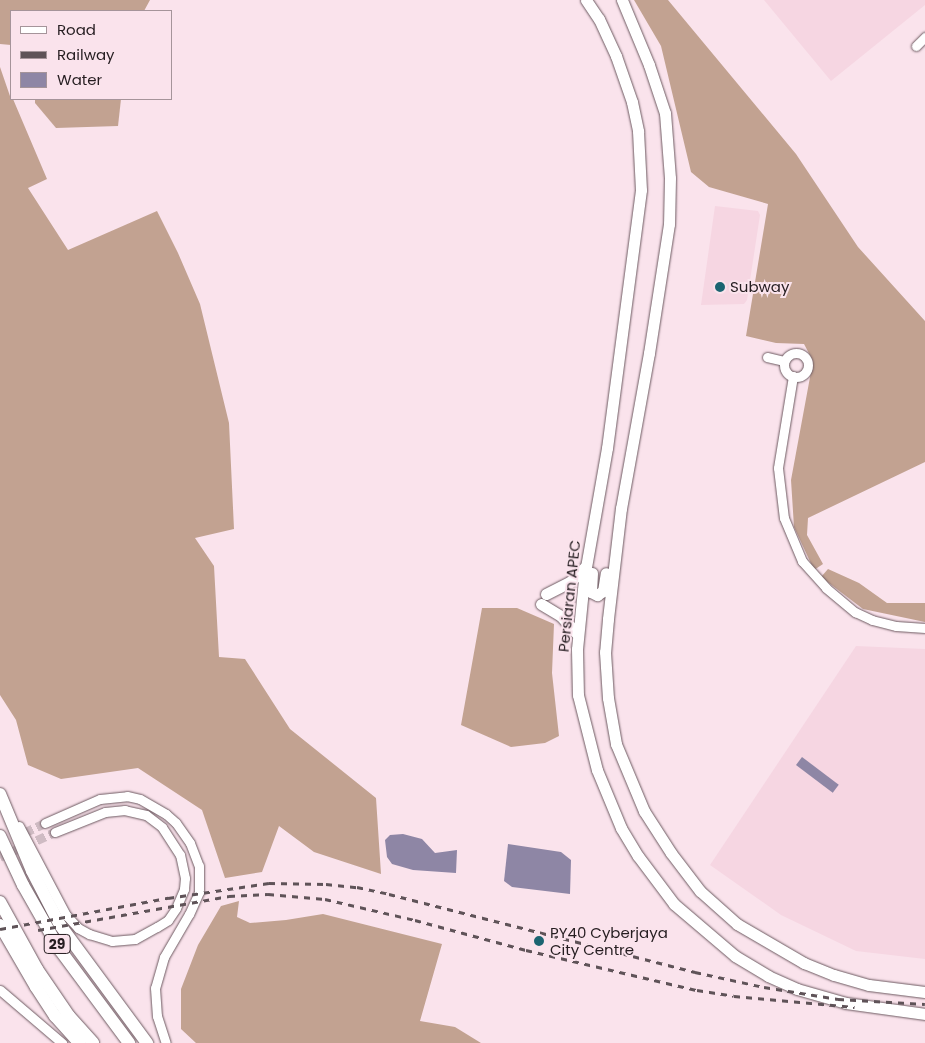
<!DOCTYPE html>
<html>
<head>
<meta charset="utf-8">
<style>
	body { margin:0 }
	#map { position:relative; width:925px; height:1043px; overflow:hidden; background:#fae3ec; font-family:Poppins,sans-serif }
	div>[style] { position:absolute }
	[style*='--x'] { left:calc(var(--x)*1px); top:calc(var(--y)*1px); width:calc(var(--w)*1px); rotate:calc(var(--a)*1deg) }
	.built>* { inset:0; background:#f6d6e2 }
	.forest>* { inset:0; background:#c2a291 }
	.water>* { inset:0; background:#8e86a5; transform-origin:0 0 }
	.minor-tunnel>* { height:9px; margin-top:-4.5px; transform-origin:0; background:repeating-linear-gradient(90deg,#cfbbc3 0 9px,transparent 0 13.5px) }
	.roads { filter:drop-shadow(0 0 1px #6d5a61) drop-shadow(0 0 1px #6d5a61) }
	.minor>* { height:9px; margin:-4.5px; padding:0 4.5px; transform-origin:4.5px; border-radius:4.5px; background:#fff }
	.minor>.ring { margin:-4.5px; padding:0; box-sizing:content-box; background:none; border:9px solid #fff; border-radius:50% }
	.major>* { height:11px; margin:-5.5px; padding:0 5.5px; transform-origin:5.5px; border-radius:5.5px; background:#fff }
	.highway>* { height:12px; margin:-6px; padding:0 6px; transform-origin:6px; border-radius:6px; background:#fff }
	.rail>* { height:2.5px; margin-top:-1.25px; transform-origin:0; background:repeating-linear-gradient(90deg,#5f5358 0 6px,transparent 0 12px) }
	.dots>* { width:14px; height:14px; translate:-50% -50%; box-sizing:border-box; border:2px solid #fae3ec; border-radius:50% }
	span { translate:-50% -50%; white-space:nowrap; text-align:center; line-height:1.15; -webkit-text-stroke:4px #fae3ec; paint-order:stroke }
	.shield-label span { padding:1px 4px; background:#fae3ec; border:1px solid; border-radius:4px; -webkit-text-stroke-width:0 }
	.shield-label { font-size:14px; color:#251d20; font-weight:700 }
	.poi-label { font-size:15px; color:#251d20 }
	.left { translate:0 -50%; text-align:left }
	.street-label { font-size:15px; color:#251d20 }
	.legend { position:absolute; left:10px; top:10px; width:162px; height:90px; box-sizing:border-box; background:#fae3ec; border:1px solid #a5949a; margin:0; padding:6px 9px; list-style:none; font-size:15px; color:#251d20 }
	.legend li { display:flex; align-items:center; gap:10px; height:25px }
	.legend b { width:25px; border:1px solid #a5949a }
</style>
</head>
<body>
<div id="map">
	<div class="built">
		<div style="clip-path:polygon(764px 0,925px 0,925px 5px,831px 81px)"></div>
		<div style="clip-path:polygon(715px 206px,758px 211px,760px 215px,747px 300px,744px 304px,701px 305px)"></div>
		<div style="clip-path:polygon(856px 646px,925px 649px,925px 959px,856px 951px,781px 915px,710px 865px)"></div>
	</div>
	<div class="forest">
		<div style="clip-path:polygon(0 0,150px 0,144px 11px,11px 11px,11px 45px,0 44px)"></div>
		<div style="clip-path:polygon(634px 0,668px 0,796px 154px,858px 247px,925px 321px,925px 462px,808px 518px,807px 535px,823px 564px,814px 570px,794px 527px,791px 480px,813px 361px,804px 344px,776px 343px,746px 336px,768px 204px,709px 187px,691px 172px,661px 46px)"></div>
		<div style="clip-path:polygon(0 67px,11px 99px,13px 99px,47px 179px,28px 188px,68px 250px,157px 211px,178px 253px,200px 304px,229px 423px,234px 529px,195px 538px,214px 566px,219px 657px,245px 659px,290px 729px,376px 798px,381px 874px,314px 852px,279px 826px,262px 872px,225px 878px,202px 810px,138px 768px,61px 779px,28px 765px,16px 720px,0 695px)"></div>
		<div style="clip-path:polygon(35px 99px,121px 99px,118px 126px,56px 128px,35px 103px)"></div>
		<div style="clip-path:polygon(828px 569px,859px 583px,887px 603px,925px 603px,925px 622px,863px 609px,821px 577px)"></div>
		<div style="clip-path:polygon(482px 608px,517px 608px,554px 624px,552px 673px,559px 736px,545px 743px,511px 747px,461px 725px)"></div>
		<div style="clip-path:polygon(239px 901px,237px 917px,250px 923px,286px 920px,323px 914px,442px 944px,420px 1021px,455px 1027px,481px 1043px,196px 1043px,181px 1029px,181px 989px,198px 945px,221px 906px)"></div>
	</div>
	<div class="water">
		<div style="left:802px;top:757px;width:46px;height:10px;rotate:37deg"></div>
		<div style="clip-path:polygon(403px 834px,422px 839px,435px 853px,457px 850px,456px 873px,413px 870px,392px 864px,387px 857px,385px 840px,390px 835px)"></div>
		<div style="clip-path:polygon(508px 844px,561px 852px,571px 860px,570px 894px,512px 887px,504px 881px)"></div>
	</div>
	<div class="minor-tunnel">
		<div style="--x:0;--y:844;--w:50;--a:-25"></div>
		<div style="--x:0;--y:857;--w:60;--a:-24.4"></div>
	</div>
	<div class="roads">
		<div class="minor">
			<div style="--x:916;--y:46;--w:13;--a:-45"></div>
			<div class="ring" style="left:784px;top:353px;width:15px;height:15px"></div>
			<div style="--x:767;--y:357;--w:18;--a:13"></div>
			<div style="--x:793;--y:376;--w:93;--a:99.3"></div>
			<div style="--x:778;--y:468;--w:50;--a:83.2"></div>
			<div style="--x:784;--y:518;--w:47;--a:67.3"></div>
			<div style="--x:802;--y:561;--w:36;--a:48"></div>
			<div style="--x:826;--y:588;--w:38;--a:40"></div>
			<div style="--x:855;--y:612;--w:19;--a:25"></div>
			<div style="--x:872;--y:620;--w:25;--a:14"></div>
			<div style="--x:896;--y:626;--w:29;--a:4"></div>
			<div style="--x:45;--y:823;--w:60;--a:-23.6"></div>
			<div style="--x:100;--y:799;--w:27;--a:-6"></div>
			<div style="--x:127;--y:796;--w:13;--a:13"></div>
			<div style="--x:140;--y:799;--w:30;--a:30"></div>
			<div style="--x:166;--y:814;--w:13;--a:42"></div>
			<div style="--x:176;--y:823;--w:24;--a:55"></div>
			<div style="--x:190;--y:843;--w:25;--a:69"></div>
			<div style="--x:199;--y:866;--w:26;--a:90"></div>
			<div style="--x:199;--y:892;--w:24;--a:114"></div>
			<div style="--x:189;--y:914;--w:50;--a:120.2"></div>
			<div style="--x:164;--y:957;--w:32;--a:106"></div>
			<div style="--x:155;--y:988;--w:28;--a:86"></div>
			<div style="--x:157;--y:1016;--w:28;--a:72"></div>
			<div style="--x:19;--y:826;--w:101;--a:62.2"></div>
			<div style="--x:66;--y:915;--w:18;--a:47"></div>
			<div style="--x:78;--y:928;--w:13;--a:29"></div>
			<div style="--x:89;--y:934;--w:24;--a:17"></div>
			<div style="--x:112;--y:941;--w:23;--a:-5"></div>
			<div style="--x:135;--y:939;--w:25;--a:-29"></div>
			<div style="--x:157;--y:927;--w:13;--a:-32"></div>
			<div style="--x:168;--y:920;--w:14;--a:-56"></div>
			<div style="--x:176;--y:908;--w:21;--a:-67"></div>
			<div style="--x:184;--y:889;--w:11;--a:-85"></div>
			<div style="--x:185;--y:878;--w:24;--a:-102"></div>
			<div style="--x:180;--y:855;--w:33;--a:-123"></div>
			<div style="--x:162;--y:827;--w:20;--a:-143"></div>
			<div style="--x:146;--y:815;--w:22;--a:-167"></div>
			<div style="--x:125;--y:810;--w:20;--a:174"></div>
			<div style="--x:105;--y:812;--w:54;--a:158.2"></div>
			<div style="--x:0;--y:990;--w:82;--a:40.5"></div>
		</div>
		<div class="major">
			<div style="--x:586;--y:0;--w:23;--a:56"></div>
			<div style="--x:599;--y:19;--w:41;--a:65.3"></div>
			<div style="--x:616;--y:56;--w:49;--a:70.8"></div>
			<div style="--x:632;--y:102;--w:30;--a:78"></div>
			<div style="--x:638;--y:131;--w:59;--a:87.1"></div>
			<div style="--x:641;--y:190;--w:260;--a:97.5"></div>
			<div style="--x:607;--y:448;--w:133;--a:100"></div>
			<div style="--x:584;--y:579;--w:70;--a:95.7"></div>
			<div style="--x:577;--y:649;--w:46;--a:88.8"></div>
			<div style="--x:578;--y:695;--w:77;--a:75.8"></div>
			<div style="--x:597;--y:770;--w:63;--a:67.5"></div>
			<div style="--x:621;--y:828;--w:33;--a:59"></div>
			<div style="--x:638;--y:856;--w:60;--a:53.1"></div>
			<div style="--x:674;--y:904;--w:80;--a:40.4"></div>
			<div style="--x:735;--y:956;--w:39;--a:31"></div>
			<div style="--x:768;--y:976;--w:32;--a:24"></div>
			<div style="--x:797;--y:989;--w:51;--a:15.9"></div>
			<div style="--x:846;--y:1003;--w:80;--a:7.9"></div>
			<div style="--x:622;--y:0;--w:70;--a:67.4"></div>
			<div style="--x:649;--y:65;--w:51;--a:71.6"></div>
			<div style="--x:665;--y:113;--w:65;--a:85.6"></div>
			<div style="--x:670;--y:178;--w:46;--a:91.2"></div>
			<div style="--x:669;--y:224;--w:131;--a:98.8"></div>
			<div style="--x:649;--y:353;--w:158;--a:100.2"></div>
			<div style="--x:621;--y:508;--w:112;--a:96.7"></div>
			<div style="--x:608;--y:619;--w:33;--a:95"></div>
			<div style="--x:605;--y:652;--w:46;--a:86.3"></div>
			<div style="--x:608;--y:698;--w:47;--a:80.1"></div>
			<div style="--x:616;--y:744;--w:73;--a:67.3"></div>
			<div style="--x:644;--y:811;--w:50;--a:57.3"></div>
			<div style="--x:671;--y:853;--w:48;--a:52.7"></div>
			<div style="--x:700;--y:891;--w:50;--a:41.7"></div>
			<div style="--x:737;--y:924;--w:78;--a:30.2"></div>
			<div style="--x:804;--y:963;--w:32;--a:22"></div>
			<div style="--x:834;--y:975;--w:36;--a:16"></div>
			<div style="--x:869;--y:985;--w:56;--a:7.1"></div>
			<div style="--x:592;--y:573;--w:19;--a:93"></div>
			<div style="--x:591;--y:592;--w:7;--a:27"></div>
			<div style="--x:597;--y:595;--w:7;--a:-34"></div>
			<div style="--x:603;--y:591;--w:18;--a:-81"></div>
			<div style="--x:546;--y:594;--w:27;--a:-27"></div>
			<div style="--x:570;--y:582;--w:21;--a:-45"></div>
			<div style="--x:541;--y:604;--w:23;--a:31"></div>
			<div style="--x:561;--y:616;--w:25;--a:48"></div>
		</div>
		<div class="highway">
			<div style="--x:0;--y:794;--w:83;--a:67.4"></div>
			<div style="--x:32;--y:871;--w:61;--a:62.6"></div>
			<div style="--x:60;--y:925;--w:147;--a:53.6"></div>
			<div style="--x:0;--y:836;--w:54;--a:64.9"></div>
			<div style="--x:23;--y:885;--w:75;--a:60.4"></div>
			<div style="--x:60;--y:950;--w:116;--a:53.4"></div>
			<div style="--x:0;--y:902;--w:77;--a:61.1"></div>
			<div style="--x:37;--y:969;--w:57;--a:55.8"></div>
			<div style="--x:69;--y:1016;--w:36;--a:48"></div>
			<div style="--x:0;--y:925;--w:72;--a:59.9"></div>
			<div style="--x:36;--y:987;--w:35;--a:57"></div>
			<div style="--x:55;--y:1016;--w:36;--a:48"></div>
		</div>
	</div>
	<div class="rail">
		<div style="--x:0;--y:929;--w:171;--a:-10.5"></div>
		<div style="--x:168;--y:898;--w:102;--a:-8.4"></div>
		<div style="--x:269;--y:883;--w:57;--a:1"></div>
		<div style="--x:326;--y:884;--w:31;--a:6"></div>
		<div style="--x:357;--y:887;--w:33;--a:12"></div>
		<div style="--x:389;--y:894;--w:316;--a:14.3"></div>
		<div style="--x:695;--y:972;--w:71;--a:12.3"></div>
		<div style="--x:764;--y:987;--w:75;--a:9.2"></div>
		<div style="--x:838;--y:999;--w:87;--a:3.3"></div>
		<div style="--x:38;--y:930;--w:194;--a:-10.1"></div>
		<div style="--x:229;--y:896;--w:39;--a:-3"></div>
		<div style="--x:268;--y:894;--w:57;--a:5"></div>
		<div style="--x:325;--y:899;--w:92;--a:13.1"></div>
		<div style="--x:415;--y:920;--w:115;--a:15.1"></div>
		<div style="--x:526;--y:950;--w:176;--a:13.2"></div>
		<div style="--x:697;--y:990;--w:37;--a:9"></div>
		<div style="--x:734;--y:996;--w:121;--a:5.2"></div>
	</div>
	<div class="dots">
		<div style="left:720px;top:287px;background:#1b6471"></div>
		<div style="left:539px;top:941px;background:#1b6471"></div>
	</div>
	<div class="shield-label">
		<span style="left:57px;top:944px">29</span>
	</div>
	<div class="poi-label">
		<span class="left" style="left:730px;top:287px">Subway</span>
		<span class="left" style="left:550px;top:941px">PY40 Cyberjaya<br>City Centre</span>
	</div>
	<div class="street-label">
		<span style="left:569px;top:596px;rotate:-84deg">Persiaran APEC</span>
	</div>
	<ul class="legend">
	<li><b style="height:6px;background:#fff"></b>Road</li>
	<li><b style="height:6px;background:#5f5358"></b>Railway</li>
	<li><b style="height:14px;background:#8e86a5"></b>Water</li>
	</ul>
</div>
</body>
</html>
